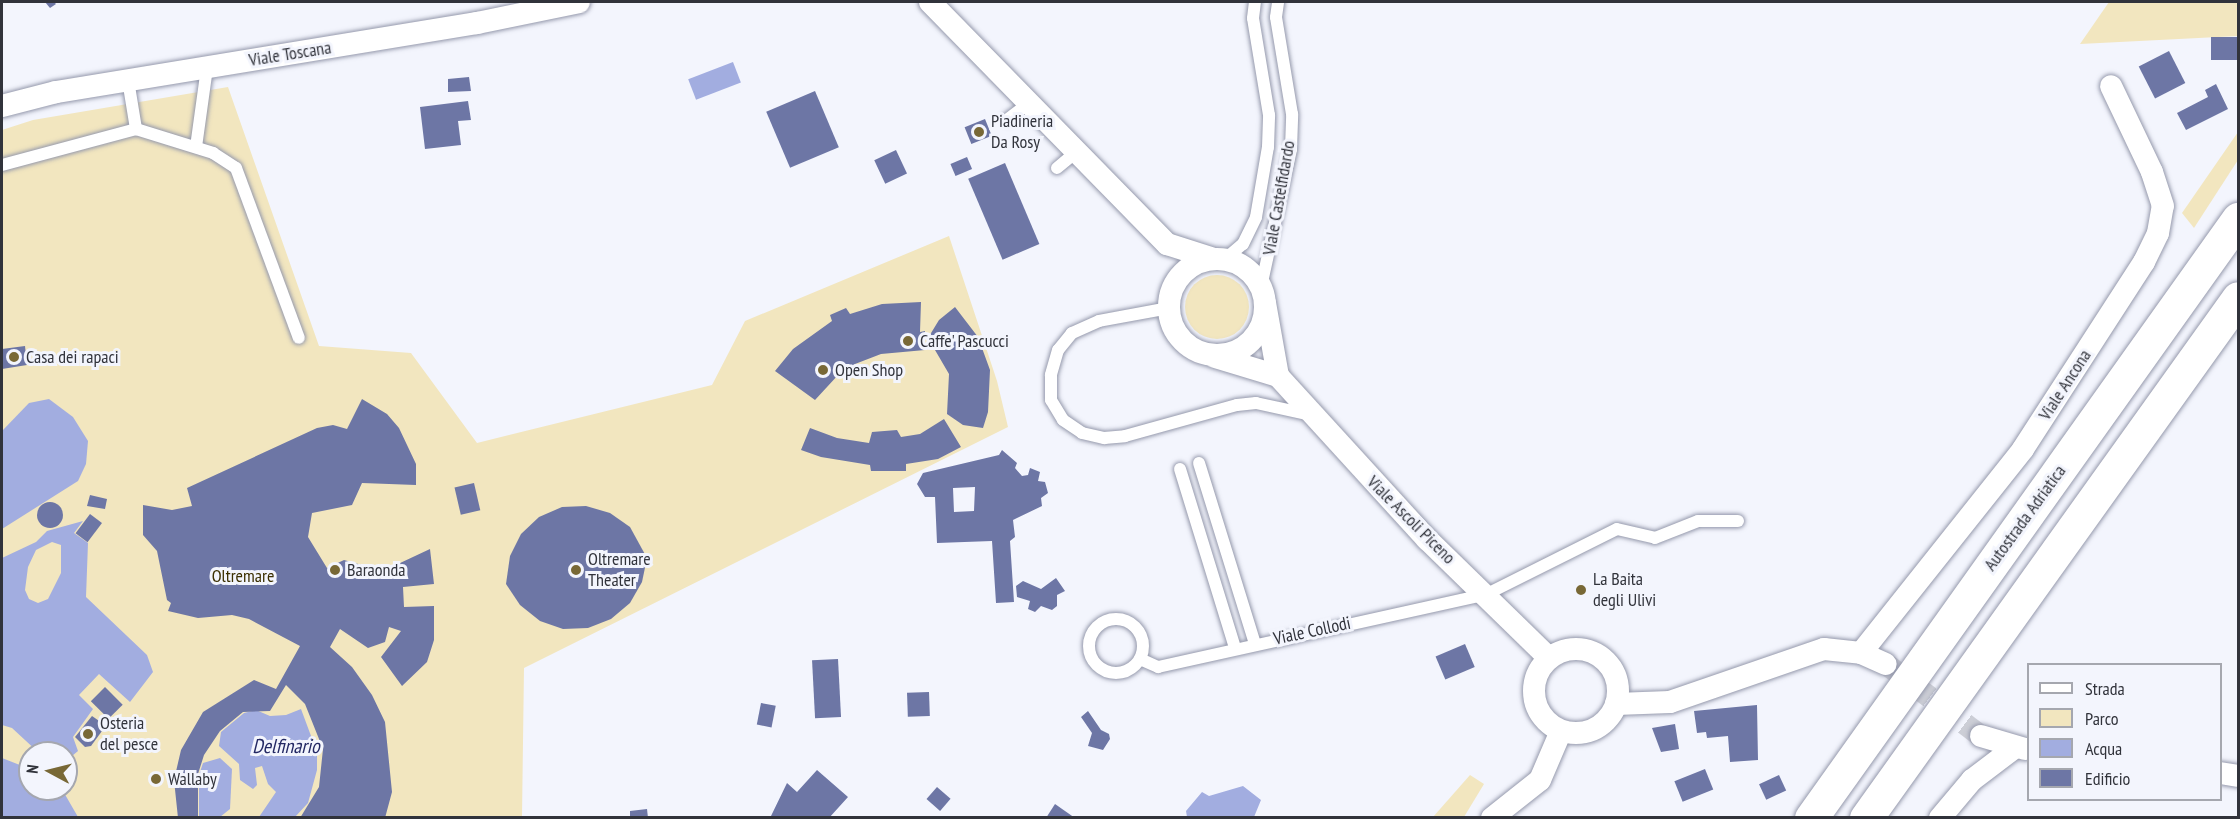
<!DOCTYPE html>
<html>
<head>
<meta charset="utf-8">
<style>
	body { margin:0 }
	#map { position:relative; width:2240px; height:819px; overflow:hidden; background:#f3f5fd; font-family:"PT Sans Narrow",sans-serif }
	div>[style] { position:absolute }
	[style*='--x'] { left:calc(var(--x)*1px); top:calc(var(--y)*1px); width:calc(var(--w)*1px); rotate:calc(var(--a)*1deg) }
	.green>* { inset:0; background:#f2e6bf }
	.round { border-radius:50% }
	.water>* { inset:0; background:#a2ade0; transform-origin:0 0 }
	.building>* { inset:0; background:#6d76a5; transform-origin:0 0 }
	.minor-tunnel>* { height:22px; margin-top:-11px; transform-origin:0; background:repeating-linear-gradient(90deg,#ccced6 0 22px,transparent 0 33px) }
	.roads { filter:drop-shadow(0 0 2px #9599ac) drop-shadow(0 0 2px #9599ac) }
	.service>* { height:12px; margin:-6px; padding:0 6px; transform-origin:6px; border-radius:6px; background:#fff }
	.service>.ring { margin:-6px; padding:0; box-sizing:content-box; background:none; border:12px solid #fff; border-radius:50% }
	.minor>* { height:22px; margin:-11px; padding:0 11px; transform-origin:11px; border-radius:11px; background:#fff }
	.minor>.ring { margin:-11px; padding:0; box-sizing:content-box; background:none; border:22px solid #fff; border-radius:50% }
	.motorway>* { height:33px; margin:-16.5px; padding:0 16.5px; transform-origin:16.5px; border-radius:16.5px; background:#fff }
	.dots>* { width:16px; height:16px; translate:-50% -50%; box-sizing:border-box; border:3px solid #f3f5fd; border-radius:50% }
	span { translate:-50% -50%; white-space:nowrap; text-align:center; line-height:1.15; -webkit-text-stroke:6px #f3f5fd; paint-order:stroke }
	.street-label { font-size:18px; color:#31333b }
	.poi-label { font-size:18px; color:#31333b }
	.left { translate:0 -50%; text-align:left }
	.park-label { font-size:18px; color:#3b2f01 }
	.water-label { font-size:20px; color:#242964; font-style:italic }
	.frame { position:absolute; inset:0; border:3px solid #31333b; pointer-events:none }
	.legend { position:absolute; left:2027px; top:663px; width:195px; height:138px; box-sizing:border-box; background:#f3f5fd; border:2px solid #a5a7af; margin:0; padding:8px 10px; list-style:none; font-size:18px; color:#31333b }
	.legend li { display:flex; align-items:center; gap:12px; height:30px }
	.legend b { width:30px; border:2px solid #a5a7af }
	.north { position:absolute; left:18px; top:741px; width:60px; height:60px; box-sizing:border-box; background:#f3f5fd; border:2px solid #a5a7af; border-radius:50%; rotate:277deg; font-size:16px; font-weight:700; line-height:24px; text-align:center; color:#31333b }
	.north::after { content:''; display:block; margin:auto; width:21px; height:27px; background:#786836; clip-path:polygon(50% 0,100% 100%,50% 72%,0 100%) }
</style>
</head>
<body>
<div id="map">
	<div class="green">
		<div style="clip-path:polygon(2109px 2px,2238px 2px,2238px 36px,2080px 44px)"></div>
		<div style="clip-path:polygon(evenodd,228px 87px,319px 346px,411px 353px,477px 443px,712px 385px,745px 321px,949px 236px,997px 381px,1008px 427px,524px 668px,522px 817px,2px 818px,2px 130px,33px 120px,228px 87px,30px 753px,66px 753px,66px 789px,30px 789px,30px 753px)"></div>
		<div style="clip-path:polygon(2238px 132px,2238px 160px,2194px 228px,2182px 213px)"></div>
		<div class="round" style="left:1185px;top:275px;width:64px;height:64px"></div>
		<div style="clip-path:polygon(1470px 775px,1484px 784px,1464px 817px,1433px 817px)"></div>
	</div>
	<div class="water">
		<div style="left:733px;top:62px;width:22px;height:48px;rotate:69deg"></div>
		<div style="clip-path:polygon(49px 399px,73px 417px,88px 441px,86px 464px,78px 481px,2px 529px,2px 431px,29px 403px)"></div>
		<div style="clip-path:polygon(evenodd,83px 521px,74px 533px,88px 543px,86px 597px,147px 655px,153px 672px,130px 702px,99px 674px,79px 695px,93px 709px,73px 737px,78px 751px,66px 761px,66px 753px,39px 753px,12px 728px,2px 725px,2px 558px,36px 542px,47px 531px,83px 521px,52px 542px,61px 545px,61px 573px,48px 599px,38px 603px,29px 599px,25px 590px,28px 567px,36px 550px,52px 542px)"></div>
		<div style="clip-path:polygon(301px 709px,317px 752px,317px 770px,308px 803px,295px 817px,259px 817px,276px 792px,268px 784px,262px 766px,255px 768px,257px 785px,253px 789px,240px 780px,239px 764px,219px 746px,221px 732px,244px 713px,256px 710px,270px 716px,286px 715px)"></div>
		<div style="clip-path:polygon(2px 758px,30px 769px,30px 789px,63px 791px,78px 817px,2px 817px)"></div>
		<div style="clip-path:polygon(220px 758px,232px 769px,230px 809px,220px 817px,199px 818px,199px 775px,203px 763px)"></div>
		<div style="clip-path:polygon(1243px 786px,1261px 800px,1254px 817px,1187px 817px,1186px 811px,1202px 792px,1209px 796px)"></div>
	</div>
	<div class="building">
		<div style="clip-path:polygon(45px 2px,54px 2px,56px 4px,50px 8px)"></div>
		<div style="left:2238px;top:37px;width:23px;height:27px;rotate:90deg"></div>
		<div style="left:2169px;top:51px;width:36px;height:34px;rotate:63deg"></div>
		<div style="clip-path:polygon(469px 77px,471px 91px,448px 92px,448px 79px)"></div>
		<div style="clip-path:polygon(2216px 84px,2228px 109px,2186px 130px,2177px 113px,2208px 97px,2205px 90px)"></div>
		<div style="left:815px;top:91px;width:61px;height:53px;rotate:67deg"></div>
		<div style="clip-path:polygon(468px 101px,471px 120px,458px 121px,461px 145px,425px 149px,420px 107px)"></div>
		<div style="left:985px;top:119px;width:18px;height:22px;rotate:68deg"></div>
		<div style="left:896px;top:150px;width:26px;height:24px;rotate:65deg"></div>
		<div style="left:967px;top:157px;width:13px;height:18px;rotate:67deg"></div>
		<div style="left:1005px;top:163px;width:88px;height:40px;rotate:67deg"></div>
		<div style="clip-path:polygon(921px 302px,920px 332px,925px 331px,925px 350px,881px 354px,855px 364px,839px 374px,815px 400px,775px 371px,793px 349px,832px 321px,830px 315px,846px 308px,850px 314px,882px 304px)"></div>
		<div style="clip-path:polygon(955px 307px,978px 337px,990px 370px,988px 412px,983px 428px,963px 425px,947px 414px,949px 374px,928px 338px,939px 320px)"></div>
		<div style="clip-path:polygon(25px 346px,27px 365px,2px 369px,2px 349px)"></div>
		<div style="clip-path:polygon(362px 399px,387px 414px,399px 428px,416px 464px,416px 485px,362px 483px,352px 505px,312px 513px,308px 537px,327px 568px,344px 560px,383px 571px,430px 549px,434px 584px,403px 587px,404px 607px,434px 606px,434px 640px,427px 662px,402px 686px,381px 657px,401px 631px,389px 627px,385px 642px,368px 648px,340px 629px,330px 647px,352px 667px,372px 695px,385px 722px,392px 792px,385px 818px,300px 818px,319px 787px,323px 749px,305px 704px,286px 685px,270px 711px,243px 712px,220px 731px,204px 755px,198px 774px,198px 818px,178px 818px,174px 780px,181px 750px,203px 712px,254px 680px,276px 689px,300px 646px,249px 619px,232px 615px,198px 618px,168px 611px,171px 603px,167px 600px,157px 551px,143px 535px,143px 505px,172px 510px,192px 506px,187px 488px,317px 428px,333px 425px,347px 429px)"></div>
		<div style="clip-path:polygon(944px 419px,961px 447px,938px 459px,906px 464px,906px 471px,871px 471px,870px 465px,821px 457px,801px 450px,810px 428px,837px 438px,869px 443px,872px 432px,897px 430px,901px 437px,920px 434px)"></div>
		<div style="clip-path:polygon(evenodd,1002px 450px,1017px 463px,1015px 468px,1022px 476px,1028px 475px,1030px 468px,1040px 472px,1038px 481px,1045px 482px,1048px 493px,1041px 498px,1042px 506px,1013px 520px,1015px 537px,1010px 541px,1014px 602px,996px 603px,992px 541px,937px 543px,935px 497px,925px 497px,917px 484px,923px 473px,999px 455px,1002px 450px,975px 487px,974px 511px,954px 512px,953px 488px,975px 487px)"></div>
		<div style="left:474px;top:483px;width:28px;height:20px;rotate:77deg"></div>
		<div style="clip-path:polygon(90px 495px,107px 499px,105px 509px,87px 506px)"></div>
		<div class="round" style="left:37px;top:502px;width:26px;height:26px"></div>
		<div style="clip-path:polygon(586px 506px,610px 513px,630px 527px,647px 558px,642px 582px,630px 603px,611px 619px,588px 628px,563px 629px,540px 621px,520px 605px,506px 584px,510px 556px,521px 534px,539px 517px,562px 507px)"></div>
		<div style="left:90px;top:514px;width:15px;height:24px;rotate:37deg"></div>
		<div style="clip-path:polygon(1056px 578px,1065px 591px,1057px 595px,1057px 606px,1052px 610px,1041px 606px,1035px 612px,1028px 609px,1030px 601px,1017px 597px,1016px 586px,1023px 581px,1041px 589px)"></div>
		<div style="left:1465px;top:644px;width:25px;height:32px;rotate:67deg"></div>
		<div style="left:838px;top:659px;width:58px;height:26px;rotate:87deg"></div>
		<div style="left:105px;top:687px;width:25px;height:20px;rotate:45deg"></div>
		<div style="left:929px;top:692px;width:24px;height:22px;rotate:88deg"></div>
		<div style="left:761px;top:703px;width:15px;height:22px;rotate:11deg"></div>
		<div style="clip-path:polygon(1757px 705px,1758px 760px,1730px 762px,1728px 736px,1707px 738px,1706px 732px,1697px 733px,1694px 711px)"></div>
		<div style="clip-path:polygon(1088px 711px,1101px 730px,1109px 734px,1110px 739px,1103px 750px,1088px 746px,1092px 733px,1081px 717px)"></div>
		<div style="clip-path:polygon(92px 716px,102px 723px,102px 731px,91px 746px,85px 747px,75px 737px)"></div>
		<div style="clip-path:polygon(1675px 724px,1679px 749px,1661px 752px,1652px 728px)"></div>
		<div style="left:1705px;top:769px;width:22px;height:33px;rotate:68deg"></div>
		<div style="clip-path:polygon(817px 770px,848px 797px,829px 818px,771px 816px,787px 783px,797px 792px)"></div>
		<div style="left:1779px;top:775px;width:17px;height:22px;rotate:65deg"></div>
		<div style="left:937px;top:787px;width:18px;height:16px;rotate:41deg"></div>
		<div style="clip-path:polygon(1055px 804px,1075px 818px,1046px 818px)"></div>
		<div style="clip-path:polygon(647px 809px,648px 818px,630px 818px,630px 811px)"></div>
	</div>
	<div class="minor-tunnel">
		<div style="--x:1886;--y:664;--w:119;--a:37.2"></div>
	</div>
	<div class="roads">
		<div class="service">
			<div style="--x:128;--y:80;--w:50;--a:80.7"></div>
			<div style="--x:1008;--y:119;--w:26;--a:-37"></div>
			<div style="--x:196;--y:147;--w:80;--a:-82.1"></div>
			<div style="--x:2;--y:165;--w:139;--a:-15"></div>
			<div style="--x:136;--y:129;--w:81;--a:17.3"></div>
			<div style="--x:213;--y:153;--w:27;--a:33"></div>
			<div style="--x:236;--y:168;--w:181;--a:69.7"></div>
			<div style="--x:1057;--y:168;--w:26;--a:-40"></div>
			<div style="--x:1225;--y:259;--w:23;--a:-40"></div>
			<div style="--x:1243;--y:244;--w:30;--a:-64"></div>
			<div style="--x:1256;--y:217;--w:71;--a:-80.3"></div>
			<div style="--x:1268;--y:147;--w:32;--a:-88"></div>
			<div style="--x:1269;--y:115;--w:98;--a:-99.4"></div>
			<div style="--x:1253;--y:18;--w:16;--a:-83"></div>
			<div style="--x:1261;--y:287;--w:141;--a:-77.7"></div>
			<div style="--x:1291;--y:149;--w:35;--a:-88"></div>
			<div style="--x:1292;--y:114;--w:98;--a:-99.4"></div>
			<div style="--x:1276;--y:17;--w:15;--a:-82"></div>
			<div style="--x:1169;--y:308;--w:71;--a:169.5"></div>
			<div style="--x:1099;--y:321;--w:30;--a:156"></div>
			<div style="--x:1072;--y:333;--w:22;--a:129"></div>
			<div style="--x:1058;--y:350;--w:26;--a:106"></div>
			<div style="--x:1051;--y:375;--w:25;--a:90"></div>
			<div style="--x:1051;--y:400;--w:23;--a:59"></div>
			<div style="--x:1063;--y:420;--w:23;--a:34"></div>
			<div style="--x:1082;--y:433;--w:23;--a:13"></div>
			<div style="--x:1104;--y:438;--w:21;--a:-5"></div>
			<div style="--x:1125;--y:436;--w:116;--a:-15.5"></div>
			<div style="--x:1237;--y:405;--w:19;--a:-6"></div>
			<div style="--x:1256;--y:403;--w:56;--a:12.3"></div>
			<div style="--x:1199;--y:463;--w:189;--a:72.8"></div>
			<div style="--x:1180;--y:469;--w:187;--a:72.9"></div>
			<div class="ring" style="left:1089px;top:619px;width:42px;height:42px"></div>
			<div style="--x:1140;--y:659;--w:20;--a:24"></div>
			<div style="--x:1158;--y:667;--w:337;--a:-12.5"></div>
			<div style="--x:1487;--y:594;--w:145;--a:-26.6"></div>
			<div style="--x:1617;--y:529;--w:39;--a:13"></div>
			<div style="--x:1655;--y:538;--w:46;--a:-21.6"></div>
			<div style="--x:1698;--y:521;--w:40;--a:0"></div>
		</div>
		<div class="minor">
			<div style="--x:930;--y:2;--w:339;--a:45.6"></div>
			<div style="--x:1167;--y:244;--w:46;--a:17.7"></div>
			<div style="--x:2;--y:106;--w:56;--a:-14.5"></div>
			<div style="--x:56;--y:92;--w:427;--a:-9.3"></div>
			<div style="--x:477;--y:23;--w:104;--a:-11.6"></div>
			<div class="ring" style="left:1169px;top:259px;width:74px;height:74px"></div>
			<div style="--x:1265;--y:303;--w:74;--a:79.9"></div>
			<div style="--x:1278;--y:376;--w:221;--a:47.6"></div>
			<div style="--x:1427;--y:539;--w:170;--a:44.3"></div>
			<div style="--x:1215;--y:357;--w:66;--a:16.8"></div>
			<div class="ring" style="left:1534px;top:649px;width:62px;height:62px"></div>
			<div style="--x:1861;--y:653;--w:260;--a:-51.5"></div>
			<div style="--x:2023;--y:449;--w:223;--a:-57.1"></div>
			<div style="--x:2144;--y:262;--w:32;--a:-64"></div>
			<div style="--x:2158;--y:233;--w:27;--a:-80"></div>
			<div style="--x:2163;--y:206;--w:36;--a:-108"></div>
			<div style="--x:2152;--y:172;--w:95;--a:-115.5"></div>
			<div style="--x:1616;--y:704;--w:54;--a:-2.1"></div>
			<div style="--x:1670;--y:702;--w:163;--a:-19"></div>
			<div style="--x:1824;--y:649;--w:37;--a:6"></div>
			<div style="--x:1861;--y:653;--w:27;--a:24"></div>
			<div style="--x:1981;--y:736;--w:46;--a:16.5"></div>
			<div style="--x:2220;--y:773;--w:18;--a:9"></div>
			<div style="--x:1492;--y:818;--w:61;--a:-38.4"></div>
			<div style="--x:1540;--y:780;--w:53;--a:-66.8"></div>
			<div style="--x:1940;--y:818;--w:50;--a:-49.9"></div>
			<div style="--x:1972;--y:780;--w:53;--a:-37.3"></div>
		</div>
		<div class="motorway">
			<div style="--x:1811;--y:818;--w:736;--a:-54.52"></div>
			<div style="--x:1866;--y:818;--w:639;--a:-54.42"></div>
		</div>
	</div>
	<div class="dots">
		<div style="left:979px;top:132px;background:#786836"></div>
		<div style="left:908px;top:341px;background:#786836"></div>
		<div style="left:14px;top:357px;background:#786836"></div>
		<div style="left:823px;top:370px;background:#786836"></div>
		<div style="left:335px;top:570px;background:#786836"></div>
		<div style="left:576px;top:570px;background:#786836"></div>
		<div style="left:1581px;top:590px;background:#786836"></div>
		<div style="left:88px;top:734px;background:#786836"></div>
		<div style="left:156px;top:779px;background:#786836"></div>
	</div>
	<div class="street-label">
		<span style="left:290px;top:54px;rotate:-9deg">Viale Toscana</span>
		<span style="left:1279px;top:198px;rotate:-80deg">Viale Castelfidardo</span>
		<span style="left:2065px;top:385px;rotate:-57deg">Viale Ancona</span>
		<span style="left:2025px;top:518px;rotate:-54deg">Autostrada Adriatica</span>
		<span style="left:1411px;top:520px;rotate:45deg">Viale Ascoli Piceno</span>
		<span style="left:1312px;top:631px;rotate:-12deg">Viale Collodi</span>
	</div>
	<div class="poi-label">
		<span class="left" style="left:991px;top:132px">Piadineria<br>Da Rosy</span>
		<span class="left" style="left:920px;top:341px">Caffe' Pascucci</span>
		<span class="left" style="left:26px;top:357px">Casa dei rapaci</span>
		<span class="left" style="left:835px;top:370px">Open Shop</span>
		<span class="left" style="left:588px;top:570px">Oltremare<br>Theater</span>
		<span class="left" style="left:347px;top:570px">Baraonda</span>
		<span class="left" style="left:1593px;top:590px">La Baita<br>degli Ulivi</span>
		<span class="left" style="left:100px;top:734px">Osteria<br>del pesce</span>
		<span class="left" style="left:168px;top:779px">Wallaby</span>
	</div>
	<div class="park-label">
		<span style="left:243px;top:576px">Oltremare</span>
	</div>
	<div class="water-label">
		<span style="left:286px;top:746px">Delfinario</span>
	</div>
	<div class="frame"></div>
	<ul class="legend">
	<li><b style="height:8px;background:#fff"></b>Strada</li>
	<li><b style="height:16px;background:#f2e6bf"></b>Parco</li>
	<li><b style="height:16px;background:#a2ade0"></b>Acqua</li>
	<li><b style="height:16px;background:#6d76a5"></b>Edificio</li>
	</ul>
	<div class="north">N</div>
</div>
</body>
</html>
